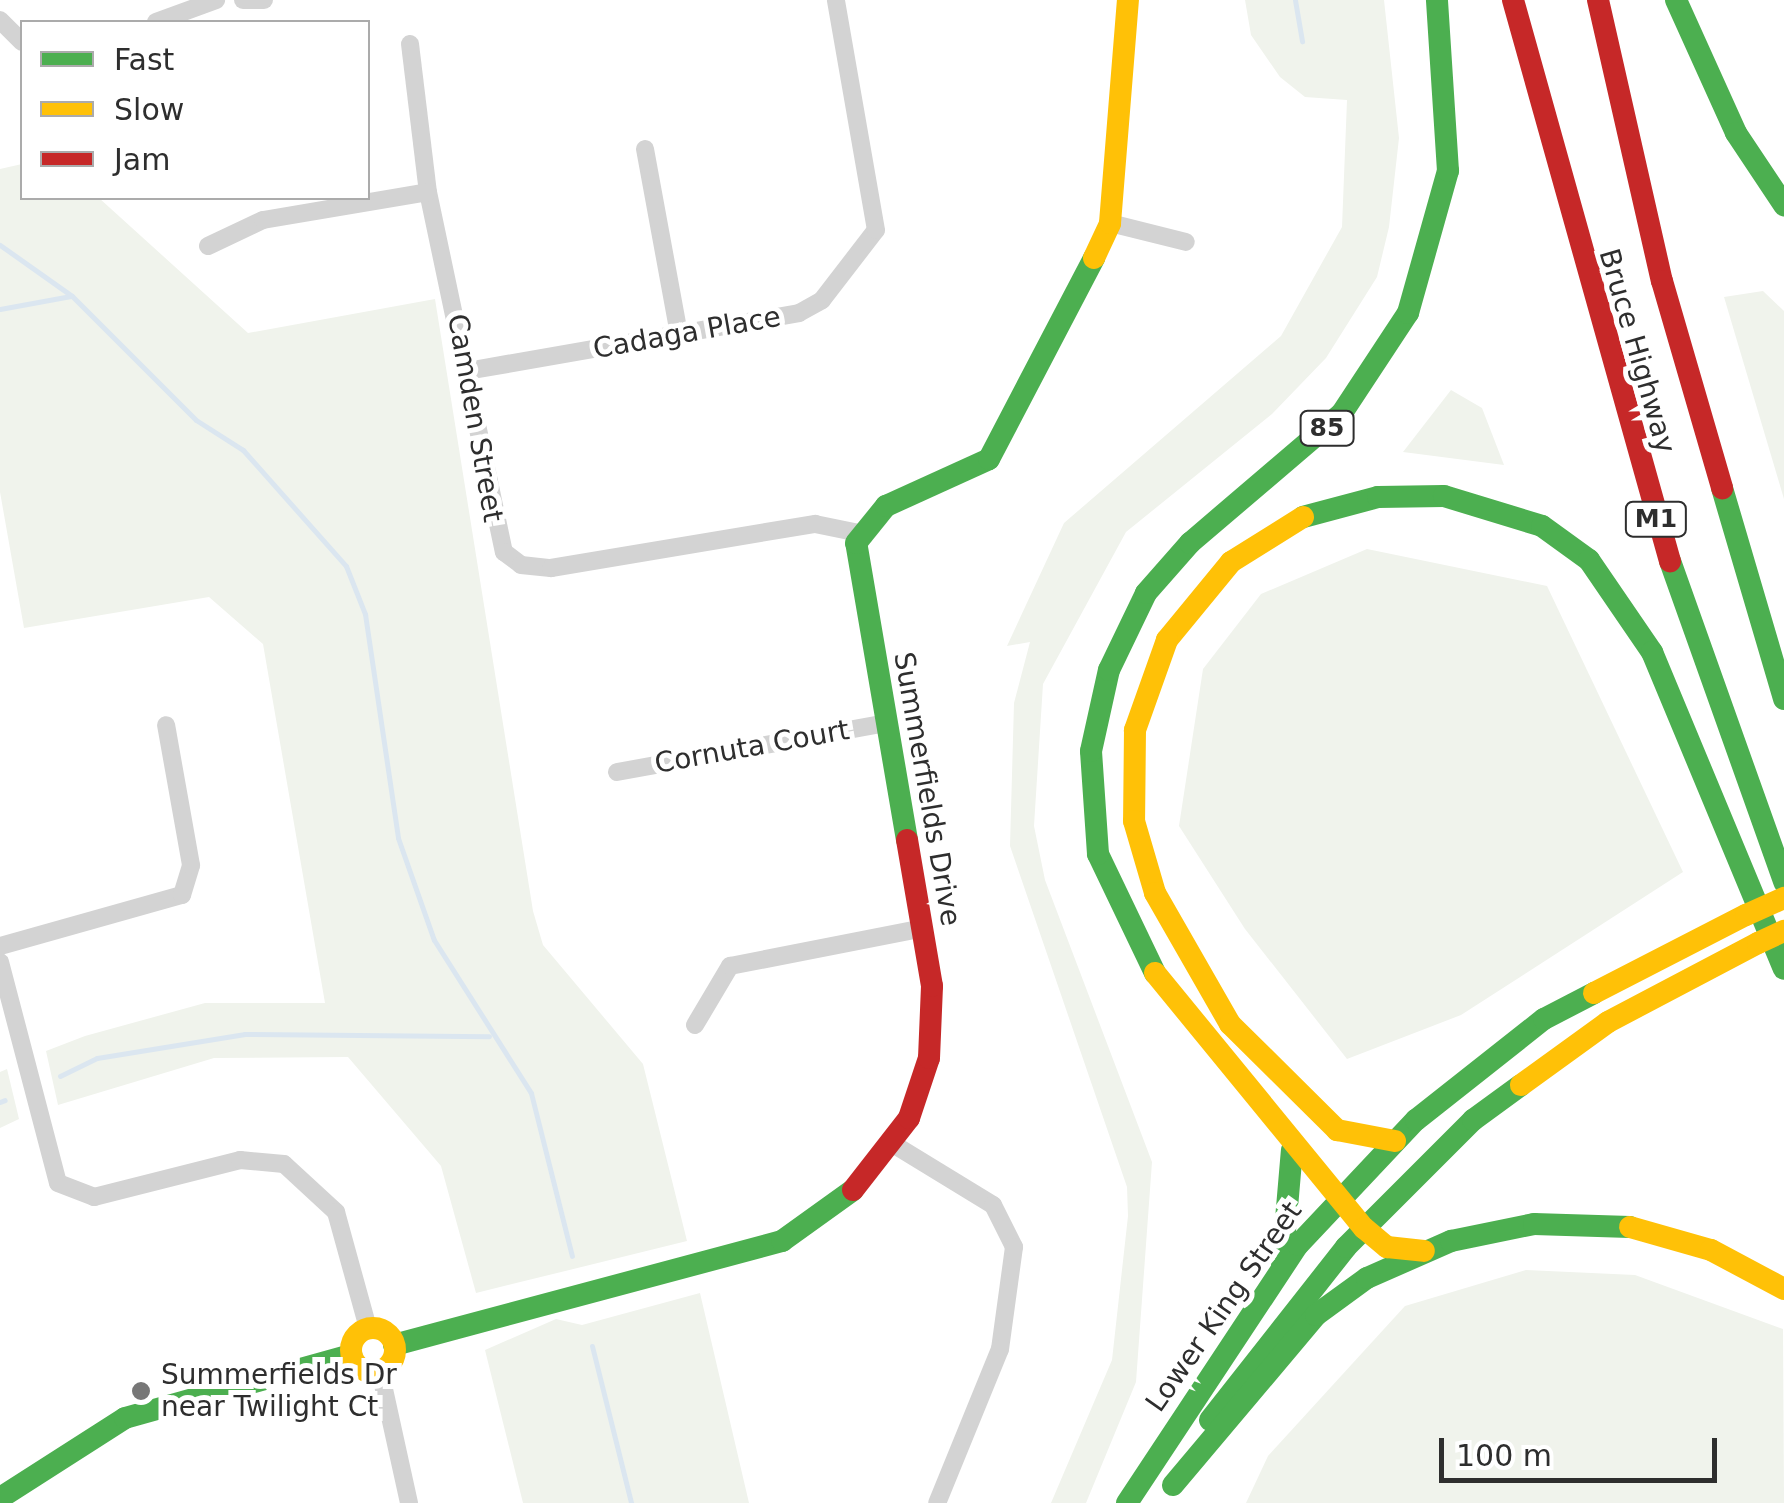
<!DOCTYPE html>
<html>
<head>
<meta charset="utf-8">
<style>
  body { margin:0 }
  #map { position:relative; width:1784px; height:1503px; overflow:hidden; background:#fff; font-family:"DejaVu Sans",sans-serif }
  div>[style] { position:absolute }
  .green>* { inset:0; background:#f0f3ec }
  .stream>* { height:5px; margin:-2.5px; padding:0 2.5px; transform-origin:2.5px; border-radius:2.5px; background:#dbe6f0 }
  .street>* { height:18px; margin:-9px; padding:0 9px; transform-origin:9px; border-radius:9px; background:#d3d3d3 }
  .fast>* { height:22px; margin:-11px; padding:0 11px; transform-origin:11px; border-radius:11px; background:#4caf50 }
  .slow>* { height:22px; margin:-11px; padding:0 11px; transform-origin:11px; border-radius:11px; background:#ffc107 }
  .slow>.ring { margin:-11px; padding:0; box-sizing:content-box; background:none; border:22px solid #ffc107; border-radius:50% }
  .jam>* { height:22px; margin:-11px; padding:0 11px; transform-origin:11px; border-radius:11px; background:#c62828 }
  .slow-bridge>* { height:22px; margin:-11px; padding:0 11px; transform-origin:11px; border-radius:11px; background:#ffc107 }
  .dots>* { width:28px; height:28px; translate:-50% -50%; box-sizing:border-box; border:5px solid #fff; border-radius:50% }
  span { translate:-50% -50%; white-space:nowrap; text-align:center; line-height:1.15; -webkit-text-stroke:10px #fff; paint-order:stroke }
  .shield-label span { padding:2px 8px; background:#fff; border:2px solid; border-radius:8px; -webkit-text-stroke-width:0 }
  .shield-label { font-size:25px; color:#2e2e2e; font-weight:700 }
  .street-label { font-size:28px; color:#2e2e2e }
  .poi-label { font-size:28px; color:#2e2e2e }
  .left { translate:0 -50%; text-align:left }
  .legend { position:absolute; left:20px; top:20px; width:350px; height:180px; box-sizing:border-box; background:#fff; border:2px solid #ababab; margin:0; padding:12px 18px; list-style:none; font-size:30px; color:#2e2e2e }
  .legend li { display:flex; align-items:center; gap:20px; height:50px }
  .legend b { width:50px; border:2px solid #ababab }
  .scale { position:absolute; left:1439px; top:1438px; width:278px; height:45px; box-sizing:border-box; border:5px solid #2e2e2e; border-top:0; padding-left:12px; font-size:30px; line-height:35px; white-space:nowrap; color:#2e2e2e; -webkit-text-stroke:8px #fff; paint-order:stroke }
</style>
</head>
<body>
<div id="map">
  <div class="green">
    <i style="clip-path:polygon(1245px 0,1384px 0,1399px 138px,1389px 227px,1377px 277px,1326px 358px,1272px 414px,1126px 532px,1043px 684px,1034px 826px,1045px 880px,1152px 1162px,1136px 1382px,1086px 1503px,1051px 1503px,1112px 1360px,1128px 1216px,1127px 1187px,1010px 846px,1014px 703px,1030px 642px,1007px 646px,1064px 523px,1281px 336px,1342px 227px,1347px 100px,1305px 97px,1280px 77px,1251px 35px)"></i>
    <i style="clip-path:polygon(22px 164px,22px 198px,99px 198px,248px 333px,435px 299px,533px 911px,543px 945px,643px 1064px,687px 1241px,476px 1293px,441px 1166px,348px 1057px,214px 1058px,58px 1105px,46px 1051px,85px 1036px,205px 1003px,325px 1003px,263px 644px,209px 597px,24px 628px,0 492px,0 169px)"></i>
    <i style="clip-path:polygon(1763px 291px,1784px 311px,1784px 499px,1724px 297px)"></i>
    <i style="clip-path:polygon(1451px 390px,1482px 408px,1504px 465px,1403px 452px)"></i>
    <i style="clip-path:polygon(1367px 549px,1547px 586px,1683px 872px,1461px 1015px,1347px 1059px,1245px 929px,1179px 826px,1203px 669px,1261px 594px)"></i>
    <i style="clip-path:polygon(7px 1069px,19px 1119px,0 1128px,0 1072px)"></i>
    <i style="clip-path:polygon(1526px 1270px,1635px 1275px,1783px 1329px,1784px 1503px,1246px 1503px,1268px 1456px,1405px 1306px)"></i>
    <i style="clip-path:polygon(700px 1293px,749px 1503px,523px 1503px,485px 1350px,556px 1319px,582px 1325px)"></i>
  </div>
  <div class="stream">
    <i style="left:1295px;top:0;width:42px;rotate:80.3deg"></i>
    <i style="left:0;top:245px;width:88px;rotate:35.3deg"></i>
    <i style="left:72px;top:296px;width:175px;rotate:45deg"></i>
    <i style="left:196px;top:420px;width:56px;rotate:32.6deg"></i>
    <i style="left:243px;top:450px;width:155px;rotate:48.4deg"></i>
    <i style="left:346px;top:566px;width:52px;rotate:68.4deg"></i>
    <i style="left:365px;top:614px;width:226px;rotate:81.6deg"></i>
    <i style="left:398px;top:838px;width:108px;rotate:70.6deg"></i>
    <i style="left:434px;top:940px;width:181px;rotate:57.6deg"></i>
    <i style="left:531px;top:1093px;width:168px;rotate:75.9deg"></i>
    <i style="left:0;top:309px;width:72px;rotate:-10.4deg"></i>
    <i style="left:60px;top:1076px;width:41px;rotate:-25.9deg"></i>
    <i style="left:97px;top:1058px;width:150px;rotate:-9.2deg"></i>
    <i style="left:245px;top:1034px;width:244px;rotate:0.5deg"></i>
    <i style="left:0;top:1102px;width:5px;rotate:-22deg"></i>
    <i style="left:592px;top:1346px;width:162px;rotate:76deg"></i>
  </div>
  <div class="street">
    <i style="left:243px;top:0;width:21px"></i>
    <i style="left:0;top:20px;width:31px;rotate:45deg"></i>
    <i style="left:156px;top:22px;width:64px;rotate:-20.1deg"></i>
    <i style="left:410px;top:44px;width:149px;rotate:83.1deg"></i>
    <i style="left:428px;top:192px;width:368px;rotate:78.1deg"></i>
    <i style="left:504px;top:552px;width:21px;rotate:37deg"></i>
    <i style="left:521px;top:565px;width:30px;rotate:6deg"></i>
    <i style="left:551px;top:568px;width:268px;rotate:-9.5deg"></i>
    <i style="left:815px;top:524px;width:45px;rotate:11.6deg"></i>
    <i style="left:645px;top:149px;width:188px;rotate:79.6deg"></i>
    <i style="left:1110px;top:223px;width:78px;rotate:14deg"></i>
    <i style="left:208px;top:246px;width:61px;rotate:-25.3deg"></i>
    <i style="left:263px;top:220px;width:167px;rotate:-9.6deg"></i>
    <i style="left:467px;top:371px;width:337px;rotate:-9.9deg"></i>
    <i style="left:799px;top:313px;width:26px;rotate:-29deg"></i>
    <i style="left:822px;top:300px;width:88px;rotate:-52.4deg"></i>
    <i style="left:876px;top:230px;width:233px;rotate:-99.9deg"></i>
    <i style="left:617px;top:772px;width:274px;rotate:-10.3deg"></i>
    <i style="left:0;top:946px;width:189px;rotate:-15.7deg"></i>
    <i style="left:182px;top:895px;width:31px;rotate:-73deg"></i>
    <i style="left:191px;top:865px;width:142px;rotate:-100.1deg"></i>
    <i style="left:0;top:962px;width:228px;rotate:75.3deg"></i>
    <i style="left:58px;top:1183px;width:39px;rotate:21deg"></i>
    <i style="left:94px;top:1197px;width:151px;rotate:-14.2deg"></i>
    <i style="left:240px;top:1160px;width:44px;rotate:5.2deg"></i>
    <i style="left:284px;top:1164px;width:71px;rotate:42.7deg"></i>
    <i style="left:336px;top:1212px;width:120px;rotate:74.6deg"></i>
    <i style="left:695px;top:1025px;width:69px;rotate:-59.3deg"></i>
    <i style="left:730px;top:966px;width:197px;rotate:-11.1deg"></i>
    <i style="left:893px;top:1144px;width:117px;rotate:31.4deg"></i>
    <i style="left:993px;top:1205px;width:47px;rotate:63.4deg"></i>
    <i style="left:1014px;top:1247px;width:103px;rotate:97.8deg"></i>
    <i style="left:1000px;top:1349px;width:166px;rotate:112.2deg"></i>
    <i style="left:380px;top:1371px;width:135px;rotate:77.6deg"></i>
  </div>
  <div class="fast">
    <i style="left:1676px;top:0;width:146px;rotate:65.7deg"></i>
    <i style="left:1736px;top:133px;width:87px;rotate:56.3deg"></i>
    <i style="left:1722px;top:488px;width:220px;rotate:73.6deg"></i>
    <i style="left:1303px;top:517px;width:78px;rotate:-14.9deg"></i>
    <i style="left:1378px;top:497px;width:66px;rotate:-0.9deg"></i>
    <i style="left:1444px;top:496px;width:102px;rotate:17deg"></i>
    <i style="left:1542px;top:526px;width:58px;rotate:35.9deg"></i>
    <i style="left:1589px;top:560px;width:112px;rotate:55.6deg"></i>
    <i style="left:1652px;top:652px;width:343px;rotate:67.4deg"></i>
    <i style="left:1670px;top:561px;width:341px;rotate:70.4deg"></i>
    <i style="left:907px;top:840px;width:301px;rotate:-99.7deg"></i>
    <i style="left:856px;top:543px;width:48px;rotate:-51deg"></i>
    <i style="left:886px;top:506px;width:113px;rotate:-24.5deg"></i>
    <i style="left:989px;top:459px;width:227px;rotate:-62.4deg"></i>
    <i style="left:1155px;top:973px;width:132px;rotate:-115.6deg"></i>
    <i style="left:1098px;top:854px;width:103px;rotate:-93.9deg"></i>
    <i style="left:1091px;top:751px;width:83px;rotate:-77.5deg"></i>
    <i style="left:1109px;top:670px;width:85px;rotate:-64.3deg"></i>
    <i style="left:1146px;top:593px;width:67px;rotate:-48.7deg"></i>
    <i style="left:1190px;top:543px;width:200px;rotate:-40.5deg"></i>
    <i style="left:1342px;top:413px;width:120px;rotate:-56.6deg"></i>
    <i style="left:1408px;top:313px;width:148px;rotate:-74.3deg"></i>
    <i style="left:1448px;top:171px;width:171px;rotate:-93.7deg"></i>
    <i style="left:1282px;top:1266px;width:116px;rotate:-85.1deg"></i>
    <i style="left:394px;top:1345px;width:402px;rotate:-15deg"></i>
    <i style="left:782px;top:1241px;width:87px;rotate:-35.7deg"></i>
    <i style="left:1210px;top:1420px;width:220px;rotate:-51.8deg"></i>
    <i style="left:1346px;top:1247px;width:180px;rotate:-45deg"></i>
    <i style="left:1473px;top:1120px;width:59px;rotate:-36.1deg"></i>
    <i style="left:1173px;top:1485px;width:222px;rotate:-49.9deg"></i>
    <i style="left:1316px;top:1315px;width:63px;rotate:-36deg"></i>
    <i style="left:1367px;top:1278px;width:92px;rotate:-23.8deg"></i>
    <i style="left:1451px;top:1241px;width:85px;rotate:-11.6deg"></i>
    <i style="left:1534px;top:1224px;width:96px;rotate:1.8deg"></i>
    <i style="left:0;top:1498px;width:148px;rotate:-32.6deg"></i>
    <i style="left:125px;top:1418px;width:235px;rotate:-15.6deg"></i>
    <i style="left:1127px;top:1503px;width:310px;rotate:-56.5deg"></i>
    <i style="left:1298px;top:1245px;width:172px;rotate:-46.7deg"></i>
    <i style="left:1416px;top:1120px;width:163px;rotate:-38.3deg"></i>
    <i style="left:1544px;top:1019px;width:56px;rotate:-27.5deg"></i>
  </div>
  <div class="slow">
    <i style="left:1094px;top:258px;width:38px;rotate:-65deg"></i>
    <i style="left:1110px;top:223px;width:224px;rotate:-85.4deg"></i>
    <i style="left:1303px;top:517px;width:85px;rotate:148deg"></i>
    <i style="left:1231px;top:562px;width:101px;rotate:129.4deg"></i>
    <i style="left:1167px;top:640px;width:96px;rotate:109.6deg"></i>
    <i style="left:1135px;top:730px;width:91px;rotate:90.6deg"></i>
    <i style="left:1134px;top:821px;width:75px;rotate:73.7deg"></i>
    <i style="left:1155px;top:893px;width:151px;rotate:60.2deg"></i>
    <i style="left:1230px;top:1024px;width:151px;rotate:44.7deg"></i>
    <i style="left:1337px;top:1130px;width:59px;rotate:10.7deg"></i>
    <i style="left:1155px;top:973px;width:330px;rotate:50.7deg"></i>
    <i style="left:1364px;top:1228px;width:30px;rotate:40deg"></i>
    <i style="left:1387px;top:1247px;width:37px;rotate:6deg"></i>
    <i style="left:1594px;top:993px;width:171px;rotate:-27.2deg"></i>
    <i style="left:1521px;top:1085px;width:107px;rotate:-35.9deg"></i>
    <i style="left:1608px;top:1022px;width:170px;rotate:-27.8deg"></i>
    <i style="left:1630px;top:1227px;width:84px;rotate:15.9deg"></i>
    <i style="left:1711px;top:1250px;width:83px;rotate:28.1deg"></i>
    <i class="ring" style="left:351px;top:1328px;width:22px;height:22px"></i>
  </div>
  <div class="jam">
    <i style="left:1513px;top:0;width:583px;rotate:74.37deg"></i>
    <i style="left:1598px;top:0;width:288px;rotate:77.2deg"></i>
    <i style="left:1662px;top:281px;width:216px;rotate:73.8deg"></i>
    <i style="left:853px;top:1190px;width:91px;rotate:-52.1deg"></i>
    <i style="left:909px;top:1118px;width:63px;rotate:-71.6deg"></i>
    <i style="left:929px;top:1058px;width:72px;rotate:-87.6deg"></i>
    <i style="left:932px;top:986px;width:148px;rotate:-99.7deg"></i>
  </div>
  <div class="slow-bridge">
    <i style="left:1746px;top:915px;width:42px;rotate:-24.1deg"></i>
    <i style="left:1758px;top:943px;width:29px;rotate:-25deg"></i>
  </div>
  <div class="dots">
    <i style="left:141px;top:1391px;background:#777"></i>
  </div>
  <div class="shield-label">
    <span style="left:1327px;top:428px">85</span>
    <span style="left:1656px;top:519px">M1</span>
  </div>
  <div class="street-label">
    <span style="left:687px;top:333px;rotate:-10deg">Cadaga Place</span>
    <span style="left:1637px;top:351px;rotate:74deg">Bruce Highway</span>
    <span style="left:475px;top:418px;rotate:80deg">Camden Street</span>
    <span style="left:752px;top:747px;rotate:-10deg">Cornuta Court</span>
    <span style="left:927px;top:789px;rotate:80deg">Summerfields Drive</span>
    <span style="left:1224px;top:1307px;rotate:-55deg">Lower King Street</span>
  </div>
  <div class="poi-label">
    <span class="left" style="left:161px;top:1391px">Summerfields Dr<br>near Twilight Ct</span>
  </div>
  <ul class="legend">
  <li><b style="height:12px;background:#4caf50"></b>Fast</li>
  <li><b style="height:12px;background:#ffc107"></b>Slow</li>
  <li><b style="height:12px;background:#c62828"></b>Jam</li>
  </ul>
  <div class="scale">100 m</div>
</div>
</body>
</html>
